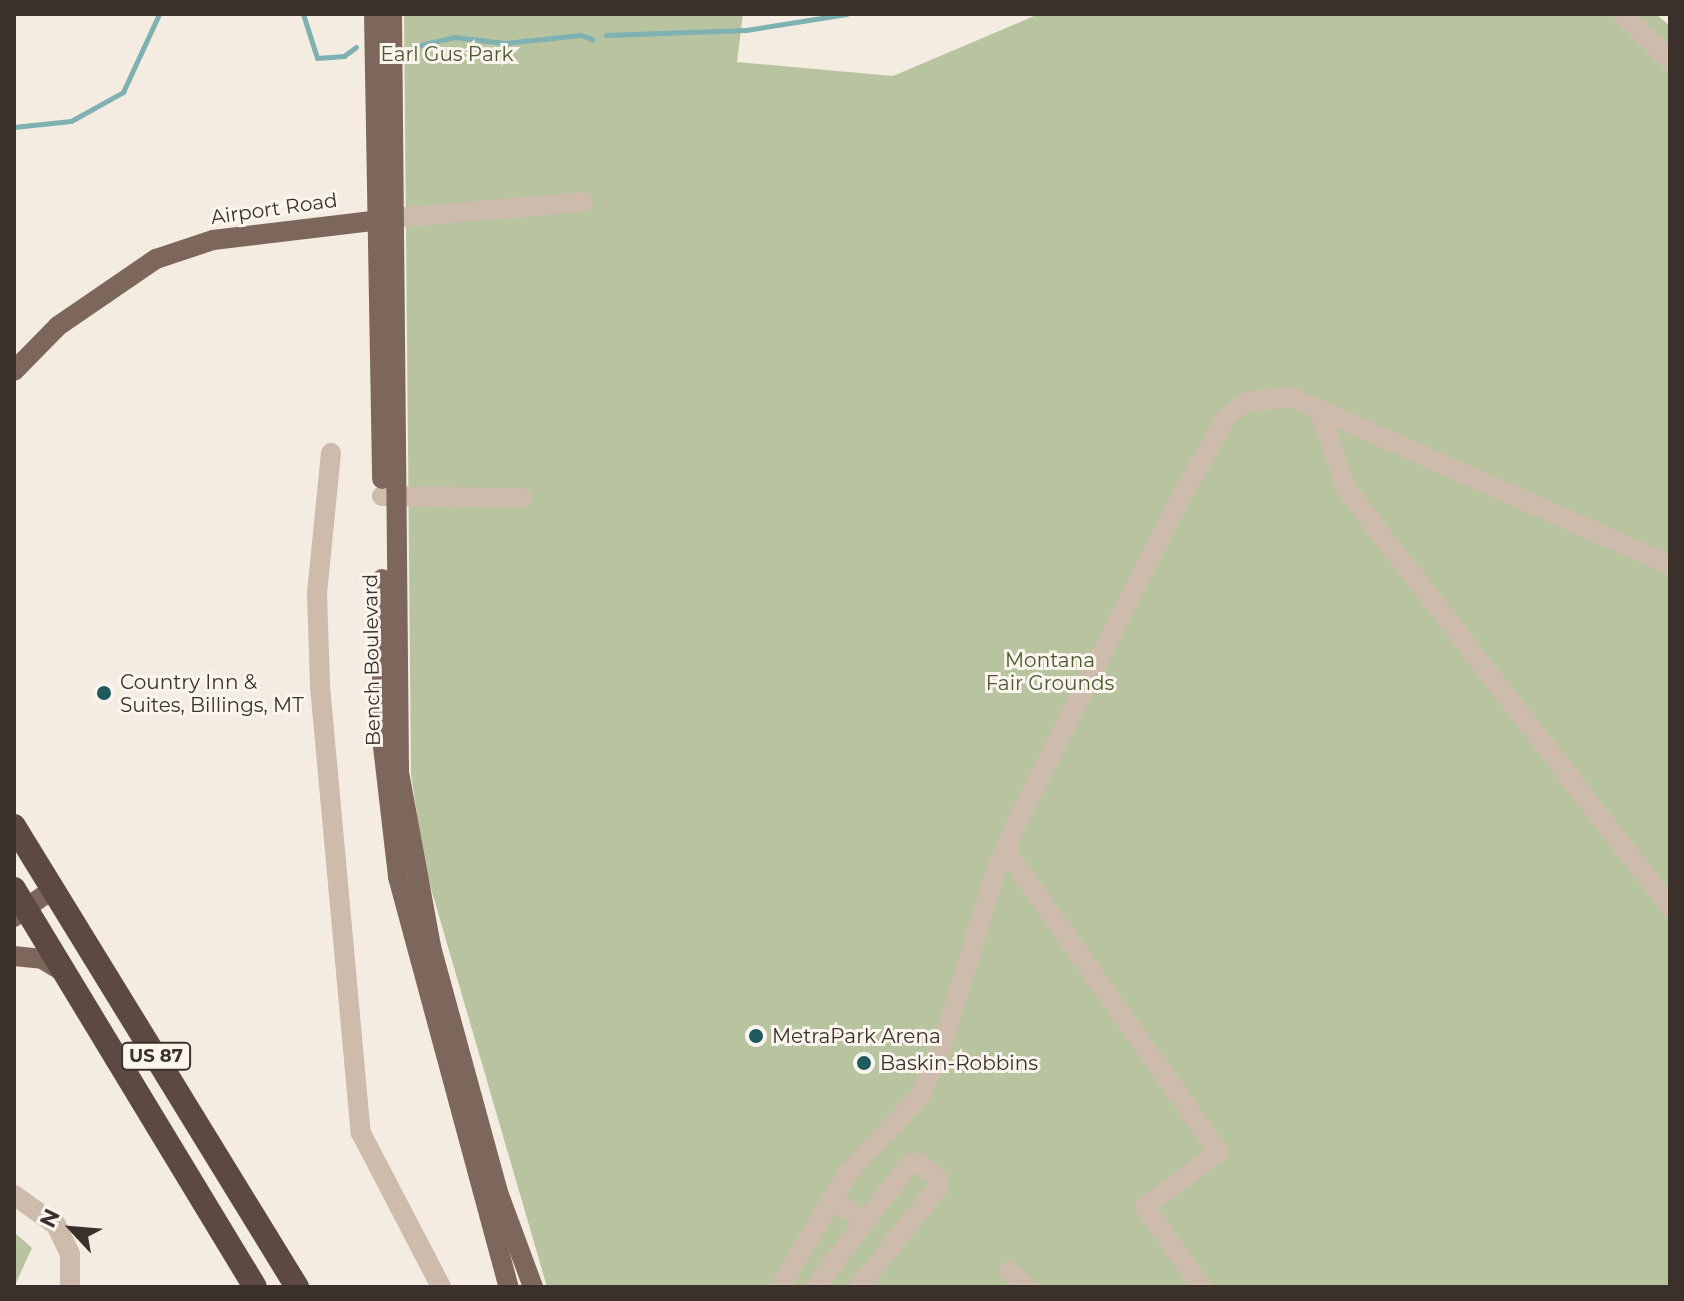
<!DOCTYPE html>
<html>
<head>
<meta charset="utf-8">
<style>
  body { margin:0 }
  #map { position:relative; width:1684px; height:1301px; overflow:hidden; background:#f4ebe1; font-family:Montserrat,sans-serif }
  div>[style] { position:absolute }
  .green>* { inset:0; background:#b8c4a0 }
  .stream>* { height:5px; margin:-2.5px; padding:0 2.5px; transform-origin:2.5px; border-radius:2.5px; background:#7fb0b2 }
  .minor>* { height:20px; margin:-10px; padding:0 10px; transform-origin:10px; border-radius:10px; background:#cdbbac }
  .major>* { height:20px; margin:-10px; padding:0 10px; transform-origin:10px; border-radius:10px; background:#7d675c }
  .highway>* { height:24px; margin:-12px; padding:0 12px; transform-origin:12px; border-radius:12px; background:#5c4a42 }
  .dots>* { width:22px; height:22px; translate:-50% -50%; box-sizing:border-box; border:4px solid #fbf5ee; border-radius:50% }
  span { translate:-50% -50%; white-space:nowrap; text-align:center; line-height:1.15; -webkit-text-stroke:6px #fbf5ee; paint-order:stroke }
  .shield-label span { padding:2px 6px; background:#fbf5ee; border:2px solid; border-radius:6px; -webkit-text-stroke-width:0 }
  .shield-label { font-size:18px; color:#3b302b; font-weight:700 }
  .park-label { font-size:20px; color:#4a5a2e }
  .street-label { font-size:20px; color:#3b302b }
  .poi-label { font-size:20px; color:#3b302b }
  .left { translate:0 -50%; text-align:left }
  .frame { position:absolute; inset:0; border:16px solid #3b302b; pointer-events:none }
  .north { position:absolute; left:32px; top:1189px; width:80px; height:80px; -webkit-text-stroke:6px #fbf5ee; paint-order:stroke; rotate:296deg; font-size:22px; font-weight:700; line-height:32px; text-align:center; color:#3b302b }
  .north::after { content:''; display:block; margin:auto; width:28px; height:36px; background:#3b302b; clip-path:polygon(50% 0,100% 100%,50% 72%,0 100%) }
</style>
</head>
<body>
<div id="map">
  <div class="green">
    <i style="clip-path:polygon(404px 14px,743px 14px,737px 62px,893px 76px,1039px 14px,1656px 14px,1670px 26px,1670px 1287px,547px 1287px,425px 868px,411px 774px)"></i>
    <i style="clip-path:polygon(14px 1232px,32px 1248px,14px 1287px)"></i>
  </div>
  <div class="stream">
    <i style="left:303px;top:14px;width:46px;rotate:72.3deg"></i>
    <i style="left:317px;top:58px;width:27px;rotate:-4deg"></i>
    <i style="left:344px;top:56px;width:15px;rotate:-37deg"></i>
    <i style="left:606px;top:35px;width:140px;rotate:-2deg"></i>
    <i style="left:746px;top:30px;width:102px;rotate:-9deg"></i>
    <i style="left:416px;top:46px;width:39px;rotate:-13deg"></i>
    <i style="left:454px;top:37px;width:51px;rotate:6.7deg"></i>
    <i style="left:505px;top:43px;width:76px;rotate:-6deg"></i>
    <i style="left:581px;top:35px;width:12px;rotate:20deg"></i>
    <i style="left:14px;top:127px;width:57px;rotate:-6deg"></i>
    <i style="left:71px;top:121px;width:60px;rotate:-29.1deg"></i>
    <i style="left:123px;top:92px;width:86px;rotate:-65.2deg"></i>
  </div>
  <div class="minor">
    <i style="left:1623px;top:14px;width:66px;rotate:45deg"></i>
    <i style="left:393px;top:218px;width:191px;rotate:-4.8deg"></i>
    <i style="left:1320px;top:413px;width:82px;rotate:70.7deg"></i>
    <i style="left:1347px;top:490px;width:527px;rotate:52.24deg"></i>
    <i style="left:331px;top:453px;width:142px;rotate:95.7deg"></i>
    <i style="left:317px;top:594px;width:92px;rotate:88.1deg"></i>
    <i style="left:320px;top:686px;width:449px;rotate:84.8deg"></i>
    <i style="left:361px;top:1133px;width:174px;rotate:62.5deg"></i>
    <i style="left:382px;top:496px;width:140px;rotate:0.8deg"></i>
    <i style="left:1005px;top:849px;width:371px;rotate:54.8deg"></i>
    <i style="left:1219px;top:1152px;width:92px;rotate:143.4deg"></i>
    <i style="left:1145px;top:1207px;width:98px;rotate:54.5deg"></i>
    <i style="left:14px;top:1195px;width:52px;rotate:35.5deg"></i>
    <i style="left:56px;top:1225px;width:32px;rotate:64deg"></i>
    <i style="left:70px;top:1254px;width:33px;rotate:90deg"></i>
    <i style="left:833px;top:1200px;width:38px;rotate:33deg"></i>
    <i style="left:1009px;top:1271px;width:24px;rotate:42deg"></i>
    <i style="left:780px;top:1287px;width:131px;rotate:-59.3deg"></i>
    <i style="left:847px;top:1174px;width:107px;rotate:-46.9deg"></i>
    <i style="left:920px;top:1096px;width:44px;rotate:-64.6deg"></i>
    <i style="left:939px;top:1056px;width:197px;rotate:-72.9deg"></i>
    <i style="left:997px;top:868px;width:48px;rotate:-66.6deg"></i>
    <i style="left:1016px;top:824px;width:349px;rotate:-63.3deg"></i>
    <i style="left:1173px;top:512px;width:110px;rotate:-60.6deg"></i>
    <i style="left:1227px;top:416px;width:24px;rotate:-36deg"></i>
    <i style="left:1246px;top:402px;width:45px;rotate:-6.3deg"></i>
    <i style="left:1291px;top:397px;width:415px;rotate:23.9deg"></i>
    <i style="left:823px;top:1287px;width:6px;rotate:-141deg"></i>
    <i style="left:818px;top:1283px;width:151px;rotate:-52.5deg"></i>
    <i style="left:910px;top:1163px;width:10px"></i>
    <i style="left:920px;top:1163px;width:24px;rotate:42deg"></i>
    <i style="left:938px;top:1179px;width:9px;rotate:90deg"></i>
    <i style="left:938px;top:1188px;width:127px;rotate:128.6deg"></i>
  </div>
  <div class="major">
    <i style="left:374px;top:14px;width:465px;rotate:89deg"></i>
    <i style="left:392px;top:14px;width:758px;rotate:89.47deg"></i>
    <i style="left:399px;top:772px;width:178px;rotate:79.6deg"></i>
    <i style="left:431px;top:947px;width:257px;rotate:74.7deg"></i>
    <i style="left:499px;top:1195px;width:98px;rotate:69.7deg"></i>
    <i style="left:14px;top:371px;width:63px;rotate:-45.6deg"></i>
    <i style="left:58px;top:326px;width:119px;rotate:-34.4deg"></i>
    <i style="left:156px;top:259px;width:60px;rotate:-18.4deg"></i>
    <i style="left:213px;top:240px;width:177px;rotate:-6.8deg"></i>
    <i style="left:382px;top:579px;width:159px;rotate:90deg"></i>
    <i style="left:382px;top:738px;width:140px;rotate:83.4deg"></i>
    <i style="left:398px;top:877px;width:425px;rotate:74.9deg"></i>
    <i style="left:14px;top:917px;width:49px;rotate:-35.9deg"></i>
    <i style="left:14px;top:956px;width:28px;rotate:6deg"></i>
    <i style="left:42px;top:959px;width:26px;rotate:31deg"></i>
  </div>
  <div class="highway">
    <i style="left:14px;top:826px;width:541px;rotate:58.45deg"></i>
    <i style="left:14px;top:889px;width:465px;rotate:58.8deg"></i>
  </div>
  <div class="dots">
    <i style="left:104px;top:693px;background:#1f5a5e"></i>
    <i style="left:756px;top:1036px;background:#1f5a5e"></i>
    <i style="left:864px;top:1063px;background:#1f5a5e"></i>
  </div>
  <div class="shield-label">
    <span style="left:156px;top:1056px">US 87</span>
  </div>
  <div class="park-label">
    <span style="left:447px;top:54px">Earl Gus Park</span>
    <span style="left:1050px;top:672px">Montana<br>Fair Grounds</span>
  </div>
  <div class="street-label">
    <span style="left:274px;top:209px;rotate:-8deg">Airport Road</span>
    <span style="left:372px;top:660px;rotate:-91deg">Bench Boulevard</span>
  </div>
  <div class="poi-label">
    <span class="left" style="left:120px;top:694px">Country Inn &amp;<br>Suites, Billings, MT</span>
    <span class="left" style="left:772px;top:1036px">MetraPark Arena</span>
    <span class="left" style="left:880px;top:1063px">Baskin-Robbins</span>
  </div>
  <div class="frame"></div>
  <div class="north">N</div>
</div>
</body>
</html>
